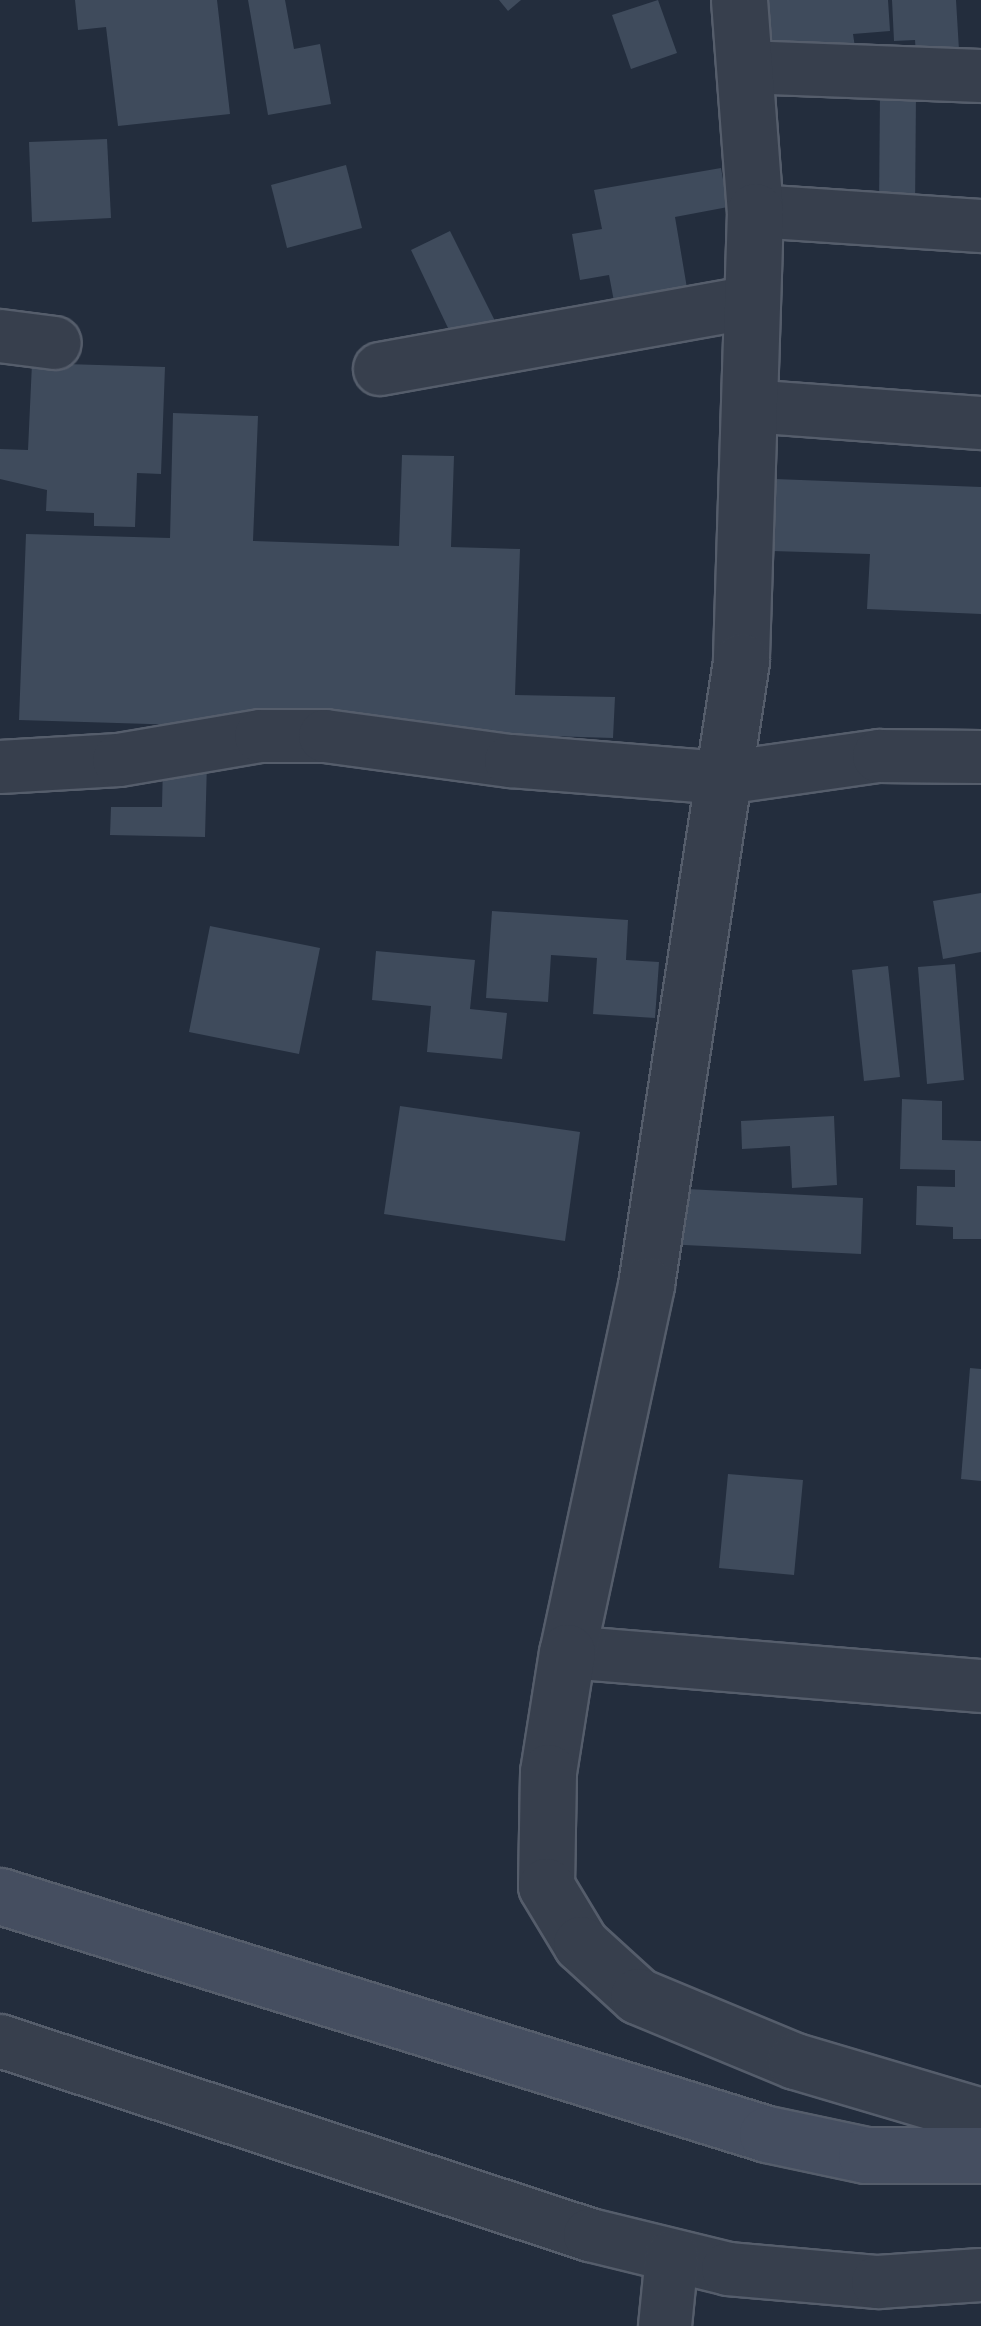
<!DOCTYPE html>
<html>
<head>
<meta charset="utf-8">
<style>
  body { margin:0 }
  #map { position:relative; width:981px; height:2326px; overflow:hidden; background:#232d3d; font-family:Ubuntu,sans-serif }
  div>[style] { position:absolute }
  .building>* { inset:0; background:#3f4b5c }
  .roads { filter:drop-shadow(2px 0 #555d6b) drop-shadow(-2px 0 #555d6b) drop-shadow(0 2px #555d6b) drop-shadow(0 -2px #555d6b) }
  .minor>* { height:52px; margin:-26px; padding:0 26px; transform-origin:26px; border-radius:26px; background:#373f4d }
  .tertiary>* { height:55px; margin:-27.5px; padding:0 27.5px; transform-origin:27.5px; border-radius:27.5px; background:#373f4d }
  .secondary>* { height:55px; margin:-27.5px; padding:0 27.5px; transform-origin:27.5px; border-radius:27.5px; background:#454e60 }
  span { translate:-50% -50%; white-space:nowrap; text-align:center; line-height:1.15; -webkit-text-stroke:8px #1c2432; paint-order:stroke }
</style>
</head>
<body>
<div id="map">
  <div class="building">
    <i style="clip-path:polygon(75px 0,217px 0,230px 114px,118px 126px,106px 27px,78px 30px)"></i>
    <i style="clip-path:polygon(248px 0,285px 0,294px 49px,320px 44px,331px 104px,268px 115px)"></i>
    <i style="clip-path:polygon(499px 0,521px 0,508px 11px)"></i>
    <i style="clip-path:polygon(658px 0,677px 53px,631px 69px,612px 15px)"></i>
    <i style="clip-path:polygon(764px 0,888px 0,890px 31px,853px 34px,856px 54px,769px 60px)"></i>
    <i style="clip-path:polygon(892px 0,956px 0,960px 67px,917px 70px,915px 40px,894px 41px)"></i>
    <i style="clip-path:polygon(880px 93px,916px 93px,915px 210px,879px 210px)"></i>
    <i style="clip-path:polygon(107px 139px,111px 218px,32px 222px,29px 142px)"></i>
    <i style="clip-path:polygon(346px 165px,362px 228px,287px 248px,271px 185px)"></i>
    <i style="clip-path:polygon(721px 168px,728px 207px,675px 217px,689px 300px,616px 312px,609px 275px,580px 280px,572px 234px,602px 229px,594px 190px)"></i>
    <i style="clip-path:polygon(450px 231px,498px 327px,457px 347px,411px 250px)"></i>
    <i style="clip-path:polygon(32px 363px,165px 367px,161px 474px,137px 473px,135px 527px,94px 526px,94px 513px,46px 511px,47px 490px,0 479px,0 449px,28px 450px)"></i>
    <i style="clip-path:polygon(173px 413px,258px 416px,253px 541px,399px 546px,402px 455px,454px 456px,451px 547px,520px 549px,515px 695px,615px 697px,613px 738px,19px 720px,26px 534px,170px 538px)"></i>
    <i style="clip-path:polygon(775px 479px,981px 487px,981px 614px,867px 609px,870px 554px,772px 551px)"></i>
    <i style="clip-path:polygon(163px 762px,207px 762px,205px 837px,110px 835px,111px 807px,162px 807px)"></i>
    <i style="clip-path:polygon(981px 893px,981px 952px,943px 959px,933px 901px)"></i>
    <i style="clip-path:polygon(492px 911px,628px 920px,626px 960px,659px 962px,655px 1018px,593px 1014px,597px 958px,551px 955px,548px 1002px,486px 998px)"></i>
    <i style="clip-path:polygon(210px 926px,320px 948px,299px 1054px,189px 1032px)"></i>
    <i style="clip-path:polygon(376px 951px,475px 960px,470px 1009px,507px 1013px,502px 1059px,427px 1052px,431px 1006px,372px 1000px)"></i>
    <i style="clip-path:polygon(955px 964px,964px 1080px,927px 1084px,918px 967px)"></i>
    <i style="clip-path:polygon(888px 966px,900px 1077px,864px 1081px,852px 970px)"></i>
    <i style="clip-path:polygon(902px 1099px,942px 1101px,942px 1140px,981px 1141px,981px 1239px,953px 1239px,953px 1227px,916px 1225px,917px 1186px,955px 1187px,955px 1170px,900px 1169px)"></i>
    <i style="clip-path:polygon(400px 1106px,580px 1132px,565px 1241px,384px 1214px)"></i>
    <i style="clip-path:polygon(834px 1116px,837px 1185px,792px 1188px,790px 1146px,742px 1149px,741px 1121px)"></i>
    <i style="clip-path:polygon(668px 1188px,863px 1198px,861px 1254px,665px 1244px)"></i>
    <i style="clip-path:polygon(970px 1368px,981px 1369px,981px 1481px,961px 1479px)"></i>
    <i style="clip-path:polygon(728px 1474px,803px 1480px,794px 1575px,719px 1568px)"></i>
  </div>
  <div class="roads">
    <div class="minor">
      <i style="left:744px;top:67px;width:237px;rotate:2.2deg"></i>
      <i style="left:755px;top:211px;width:226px;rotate:3.8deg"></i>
      <i style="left:0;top:336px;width:55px;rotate:7.3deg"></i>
      <i style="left:380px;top:369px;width:378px;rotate:-10.2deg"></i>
      <i style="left:749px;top:406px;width:233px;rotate:4.2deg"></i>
      <i style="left:0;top:767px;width:119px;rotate:-3.4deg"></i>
      <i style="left:119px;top:760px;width:144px;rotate:-9.6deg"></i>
      <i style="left:261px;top:736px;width:64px"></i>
      <i style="left:325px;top:736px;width:188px;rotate:7.7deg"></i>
      <i style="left:511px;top:761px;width:214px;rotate:4.6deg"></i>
      <i style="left:724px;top:778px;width:157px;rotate:-8.1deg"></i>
      <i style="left:879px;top:756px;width:102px;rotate:0.6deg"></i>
      <i style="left:567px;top:1652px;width:415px;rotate:4.7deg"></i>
      <i style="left:0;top:2041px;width:621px;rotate:18.2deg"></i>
      <i style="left:590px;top:2235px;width:142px;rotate:13.8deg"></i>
      <i style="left:728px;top:2269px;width:151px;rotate:5deg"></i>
      <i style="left:878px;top:2282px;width:103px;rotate:-3.9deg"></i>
      <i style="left:665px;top:2326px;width:70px;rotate:-84.3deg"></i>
    </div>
    <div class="tertiary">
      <i style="left:739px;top:0;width:212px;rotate:85.7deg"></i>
      <i style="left:755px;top:211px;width:450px;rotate:91.8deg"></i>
      <i style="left:741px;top:661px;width:631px;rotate:98.66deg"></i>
      <i style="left:646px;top:1285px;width:375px;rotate:102.1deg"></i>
      <i style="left:567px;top:1652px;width:121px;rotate:99deg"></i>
      <i style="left:548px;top:1772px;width:114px;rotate:91deg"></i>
      <i style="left:546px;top:1886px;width:68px;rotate:58.9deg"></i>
      <i style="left:581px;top:1944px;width:77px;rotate:42.4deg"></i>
      <i style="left:638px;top:1996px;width:170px;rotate:22.5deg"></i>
      <i style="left:795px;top:2061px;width:194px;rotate:16.5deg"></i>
    </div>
    <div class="secondary">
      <i style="left:0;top:1896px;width:803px;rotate:17.24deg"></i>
      <i style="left:767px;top:2134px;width:101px;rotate:12deg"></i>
      <i style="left:866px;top:2155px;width:115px"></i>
    </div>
  </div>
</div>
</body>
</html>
